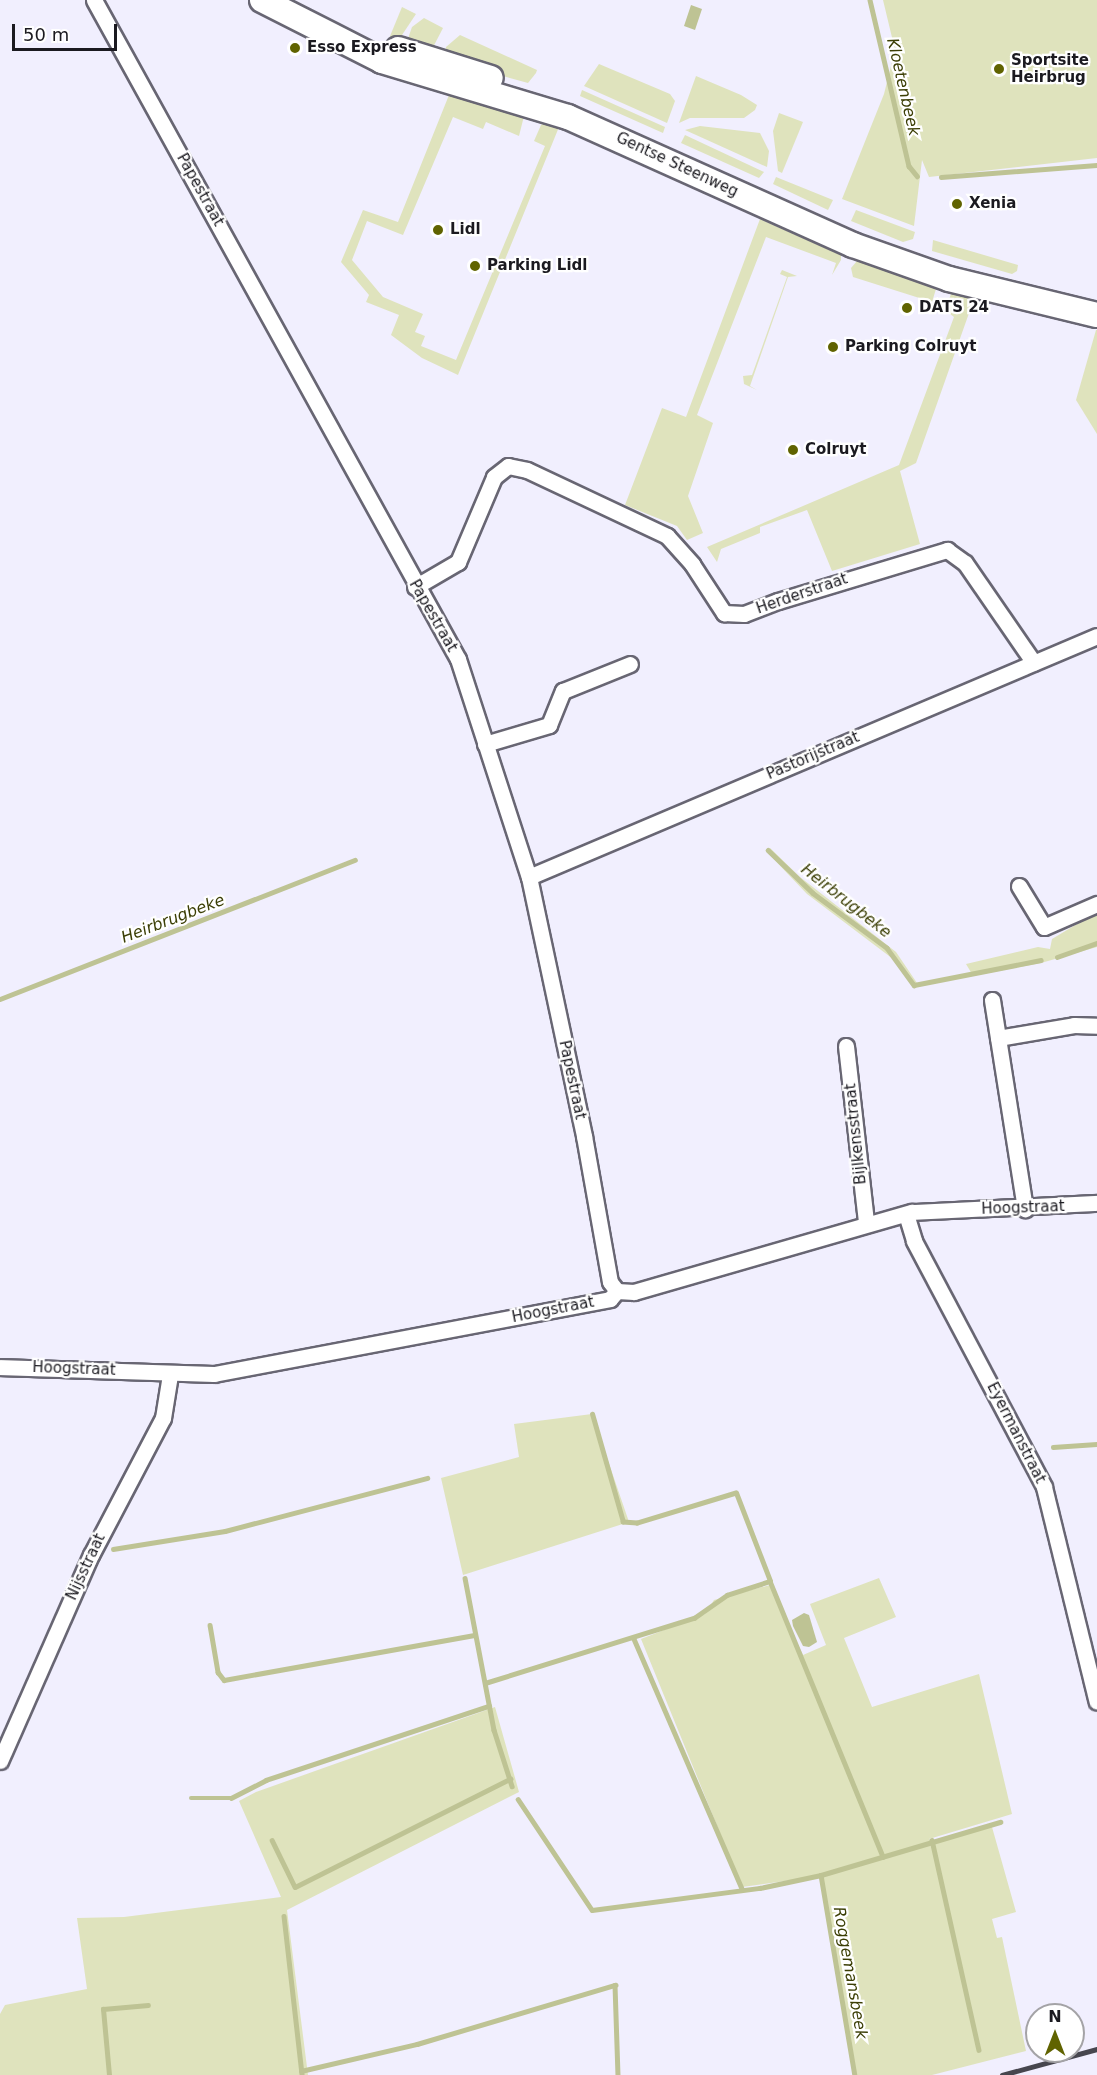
<!DOCTYPE html>
<html>
<head>
<meta charset="utf-8">
<style>
  body { margin:0 }
  #map { position:relative; width:1097px; height:2075px; overflow:hidden; background:#f1effe; font-family:"DejaVu Sans",sans-serif }
  div>[style] { position:absolute }
  .green>* { inset:0; background:#dfe3bd }
  .water>* { inset:0; background:#bec394 }
  .stream>* { height:4.5px; margin:-2.25px; padding:0 2.25px; transform-origin:2.25px; border-radius:2.25px; background:#bec394 }
  .roads { filter:drop-shadow(2px 0 #686673) drop-shadow(-2px 0 #686673) drop-shadow(0 2px #686673) drop-shadow(0 -2px #686673) }
  .street>* { height:15px; margin:-7.5px; padding:0 7.5px; transform-origin:7.5px; border-radius:7.5px; background:#fff }
  .primary>* { height:24px; margin:-12px; padding:0 12px; transform-origin:12px; border-radius:12px; background:#fff }
  .rail>* { height:4.5px; margin:-2.25px; padding:0 2.25px; transform-origin:2.25px; border-radius:2.25px; background:#47464e }
  .dots>* { width:16px; height:16px; translate:-50% -50%; box-sizing:border-box; border:3px solid #fff; border-radius:50% }
  span { translate:-50% -50%; white-space:nowrap; text-align:center; line-height:1.15; -webkit-text-stroke:4.5px #fff; paint-order:stroke }
  .poi-label { font-size:15px; color:#1b1a20; font-weight:700 }
  .left { translate:0 -50%; text-align:left }
  .street-label { font-size:15px; color:#1b1a20 }
  .water-label { font-size:16px; color:#3b3e05; font-style:italic }
  .north { position:absolute; left:1025px; top:2003px; width:60px; height:60px; box-sizing:border-box; background:#fff; border:2px solid #a4a3a6; border-radius:50%; rotate:0deg; font-size:16px; font-weight:700; line-height:24px; text-align:center; color:#1b1a20 }
  .north::after { content:''; display:block; margin:auto; width:21px; height:27px; background:#606300; clip-path:polygon(50% 0,100% 100%,50% 72%,0 100%) }
  .scale { position:absolute; left:12px; top:24px; width:105px; height:27px; box-sizing:border-box; border:3px solid #1b1a20; border-top:0; padding-left:8px; font-size:18px; line-height:21px; white-space:nowrap; color:#1b1a20; -webkit-text-stroke:4px #fff; paint-order:stroke }
</style>
</head>
<body>
<div id="map">
  <div class="green">
    <i style="clip-path:polygon(883px 0,1097px 0,1097px 158px,929px 177px,922px 160px,914px 226px,842px 199px,884px 94px,895px 50px)"></i>
    <i style="clip-path:polygon(402px 7px,416px 14px,396px 44px,388px 41px)"></i>
    <i style="clip-path:polygon(424px 18px,443px 28px,429px 55px,405px 47px,412px 27px)"></i>
    <i style="clip-path:polygon(460px 35px,537px 70px,536px 73px,528px 83px,445px 60px,446px 47px)"></i>
    <i style="clip-path:polygon(599px 64px,670px 94px,675px 101px,667px 123px,584px 86px)"></i>
    <i style="clip-path:polygon(696px 76px,741px 95px,757px 105px,755px 110px,744px 118px,690px 118px,679px 123px)"></i>
    <i style="clip-path:polygon(582px 90px,665px 127px,663px 133px,580px 96px)"></i>
    <i style="clip-path:polygon(449px 95px,524px 116px,519px 136px,486px 122px,483px 129px,453px 117px,403px 235px,367px 221px,352px 260px,383px 297px,423px 314px,415px 332px,425px 336px,421px 346px,456px 360px,545px 146px,534px 141px,541px 125px,546px 122px,559px 127px,458px 375px,422px 358px,391px 335px,399px 315px,366px 302px,369px 295px,341px 262px,363px 210px,398px 222px)"></i>
    <i style="clip-path:polygon(779px 113px,803px 122px,782px 173px,778px 171px,773px 131px)"></i>
    <i style="clip-path:polygon(700px 126px,760px 133px,769px 151px,767px 167px,685px 130px)"></i>
    <i style="clip-path:polygon(685px 135px,764px 172px,759px 178px,681px 143px)"></i>
    <i style="clip-path:polygon(776px 177px,833px 200px,828px 210px,773px 184px)"></i>
    <i style="clip-path:polygon(856px 210px,915px 232px,913px 239px,903px 242px,851px 221px)"></i>
    <i style="clip-path:polygon(760px 219px,841px 255px,841px 260px,832px 275px,836px 263px,766px 237px,697px 415px,713px 423px,688px 496px,703px 533px,687px 540px,677px 526px,625px 505px,662px 408px,686px 417px)"></i>
    <i style="clip-path:polygon(933px 240px,1018px 265px,1017px 271px,1012px 274px,932px 251px)"></i>
    <i style="clip-path:polygon(857px 261px,936px 289px,932px 302px,853px 277px,851px 268px)"></i>
    <i style="clip-path:polygon(782px 270px,797px 276px,788px 277px,750px 386px,757px 390px,744px 384px,743px 376px,752px 375px,787px 277px,780px 274px)"></i>
    <i style="clip-path:polygon(951px 294px,974px 299px,916px 463px,900px 471px,920px 544px,832px 571px,807px 510px,760px 527px,760px 533px,721px 549px,717px 562px,707px 547px,899px 465px,954px 317px,945px 310px)"></i>
    <i style="clip-path:polygon(1096px 330px,1097px 330px,1097px 434px,1076px 400px)"></i>
    <i style="clip-path:polygon(770px 848px,800px 877px,896px 952px,917px 983px,972px 974px,966px 964px,1038px 947px,1050px 949px,1052px 939px,1097px 912px,1097px 947px,1041px 963px,914px 987px,897px 962px,807px 894px,766px 851px)"></i>
    <i style="clip-path:polygon(592px 1414px,629px 1522px,463px 1575px,441px 1478px,519px 1457px,514px 1424px)"></i>
    <i style="clip-path:polygon(879px 1578px,896px 1617px,844px 1638px,872px 1707px,979px 1674px,1012px 1814px,929px 1839px,934px 1843px,992px 1827px,1016px 1912px,992px 1919px,997px 1938px,1002px 1937px,1026px 2051px,932px 2075px,853px 2075px,820px 1876px,742px 1887px,641px 1639px,705px 1614px,714px 1600px,770px 1585px,803px 1655px,826px 1645px,810px 1604px)"></i>
    <i style="clip-path:polygon(495px 1707px,519px 1792px,287px 1910px,308px 2075px,0 2075px,0 2014px,5px 2005px,87px 1989px,77px 1918px,124px 1917px,281px 1897px,239px 1801px,256px 1792px)"></i>
  </div>
  <div class="water">
    <i style="clip-path:polygon(691px 5px,702px 9px,695px 30px,684px 26px)"></i>
    <i style="clip-path:polygon(804px 1613px,809px 1615px,817px 1642px,809px 1647px,803px 1646px,793px 1626px,792px 1620px)"></i>
  </div>
  <div class="stream">
    <i style="left:870px;top:0;width:171px;rotate:76.8deg"></i>
    <i style="left:909px;top:166px;width:13px;rotate:51deg"></i>
    <i style="left:941px;top:177px;width:156px;rotate:-4.4deg"></i>
    <i style="left:768px;top:850px;width:62px;rotate:43.7deg"></i>
    <i style="left:813px;top:893px;width:92px;rotate:36.6deg"></i>
    <i style="left:887px;top:948px;width:46px;rotate:53.9deg"></i>
    <i style="left:914px;top:985px;width:129px;rotate:-11.1deg"></i>
    <i style="left:1057px;top:957px;width:42px;rotate:-19.3deg"></i>
    <i style="left:0;top:999px;width:381px;rotate:-21.4deg"></i>
    <i style="left:1053px;top:1447px;width:44px;rotate:-3.9deg"></i>
    <i style="left:113px;top:1549px;width:113px;rotate:-9.1deg"></i>
    <i style="left:225px;top:1531px;width:209px;rotate:-14.7deg"></i>
    <i style="left:465px;top:1578px;width:155px;rotate:79.2deg"></i>
    <i style="left:494px;top:1730px;width:59px;rotate:72.2deg"></i>
    <i style="left:770px;top:1581px;width:298px;rotate:67.7deg"></i>
    <i style="left:210px;top:1625px;width:48px;rotate:80.3deg"></i>
    <i style="left:218px;top:1672px;width:10px;rotate:53deg"></i>
    <i style="left:224px;top:1680px;width:254px;rotate:-10.2deg"></i>
    <i style="left:634px;top:1639px;width:271px;rotate:66.6deg"></i>
    <i style="left:485px;top:1683px;width:219px;rotate:-17.3deg"></i>
    <i style="left:694px;top:1618px;width:40px;rotate:-34.9deg"></i>
    <i style="left:727px;top:1595px;width:45px;rotate:-18deg"></i>
    <i style="left:770px;top:1581px;width:94px;rotate:-111.1deg"></i>
    <i style="left:736px;top:1493px;width:103px;rotate:163.1deg"></i>
    <i style="left:637px;top:1523px;width:14px;rotate:-176deg"></i>
    <i style="left:623px;top:1522px;width:112px;rotate:-106deg"></i>
    <i style="left:191px;top:1798px;width:40px"></i>
    <i style="left:231px;top:1798px;width:39px;rotate:-27deg"></i>
    <i style="left:266px;top:1780px;width:235px;rotate:-18.4deg"></i>
    <i style="left:518px;top:1799px;width:133px;rotate:56.3deg"></i>
    <i style="left:592px;top:1910px;width:169px;rotate:-7.5deg"></i>
    <i style="left:760px;top:1888px;width:62px;rotate:-12deg"></i>
    <i style="left:821px;top:1875px;width:187px;rotate:-16.5deg"></i>
    <i style="left:272px;top:1840px;width:52px;rotate:63.9deg"></i>
    <i style="left:295px;top:1887px;width:241px;rotate:-26.7deg"></i>
    <i style="left:932px;top:1840px;width:215px;rotate:77.4deg"></i>
    <i style="left:821px;top:1875px;width:203px;rotate:80.4deg"></i>
    <i style="left:284px;top:1916px;width:160px;rotate:83.5deg"></i>
    <i style="left:301px;top:2071px;width:119px;rotate:-13.1deg"></i>
    <i style="left:417px;top:2044px;width:207px;rotate:-16.6deg"></i>
    <i style="left:615px;top:1985px;width:90px;rotate:88.1deg"></i>
    <i style="left:109px;top:2075px;width:66px;rotate:-95.2deg"></i>
    <i style="left:103px;top:2009px;width:45px;rotate:-5.1deg"></i>
  </div>
  <div class="roads">
    <div class="street">
      <i style="left:94px;top:0;width:753px;rotate:61.09deg"></i>
      <i style="left:458px;top:659px;width:229px;rotate:72deg"></i>
      <i style="left:529px;top:877px;width:265px;rotate:78deg"></i>
      <i style="left:584px;top:1136px;width:148px;rotate:79.9deg"></i>
      <i style="left:610px;top:1282px;width:11px;rotate:52deg"></i>
      <i style="left:415px;top:587px;width:50px;rotate:-30.2deg"></i>
      <i style="left:458px;top:562px;width:92px;rotate:-67deg"></i>
      <i style="left:494px;top:477px;width:18px;rotate:-38deg"></i>
      <i style="left:508px;top:466px;width:19px;rotate:12deg"></i>
      <i style="left:527px;top:470px;width:155px;rotate:25.2deg"></i>
      <i style="left:667px;top:536px;width:38px;rotate:48deg"></i>
      <i style="left:692px;top:564px;width:59px;rotate:56.9deg"></i>
      <i style="left:724px;top:613px;width:20px;rotate:3deg"></i>
      <i style="left:744px;top:614px;width:36px;rotate:-21deg"></i>
      <i style="left:778px;top:601px;width:177px;rotate:-16.8deg"></i>
      <i style="left:947px;top:550px;width:22px;rotate:36deg"></i>
      <i style="left:965px;top:563px;width:121px;rotate:55.4deg"></i>
      <i style="left:485px;top:744px;width:67px;rotate:-16.5deg"></i>
      <i style="left:549px;top:725px;width:37px;rotate:-68deg"></i>
      <i style="left:563px;top:691px;width:72px;rotate:-21.9deg"></i>
      <i style="left:529px;top:877px;width:617px;rotate:-22.99deg"></i>
      <i style="left:1019px;top:886px;width:48px;rotate:58.6deg"></i>
      <i style="left:1044px;top:927px;width:58px;rotate:-23.5deg"></i>
      <i style="left:992px;top:1000px;width:212px;rotate:81deg"></i>
      <i style="left:998px;top:1038px;width:77px;rotate:-9.7deg"></i>
      <i style="left:1074px;top:1025px;width:23px;rotate:2deg"></i>
      <i style="left:846px;top:1046px;width:177px;rotate:83.5deg"></i>
      <i style="left:906px;top:1214px;width:28px;rotate:73deg"></i>
      <i style="left:914px;top:1241px;width:278px;rotate:62.1deg"></i>
      <i style="left:1044px;top:1487px;width:221px;rotate:76.2deg"></i>
      <i style="left:0;top:1367px;width:214px;rotate:1.9deg"></i>
      <i style="left:214px;top:1374px;width:403px;rotate:-10.7deg"></i>
      <i style="left:610px;top:1299px;width:11px;rotate:-49deg"></i>
      <i style="left:617px;top:1291px;width:17px;rotate:3deg"></i>
      <i style="left:634px;top:1292px;width:289px;rotate:-16.1deg"></i>
      <i style="left:912px;top:1212px;width:185px;rotate:-2.8deg"></i>
      <i style="left:0;top:1761px;width:225px;rotate:-66.2deg"></i>
      <i style="left:91px;top:1555px;width:155px;rotate:-62.3deg"></i>
      <i style="left:163px;top:1418px;width:44px;rotate:-80.8deg"></i>
    </div>
    <div class="primary">
      <i style="left:262px;top:0;width:135px;rotate:26.9deg"></i>
      <i style="left:382px;top:61px;width:194px;rotate:16.8deg"></i>
      <i style="left:568px;top:117px;width:312px;rotate:24.2deg"></i>
      <i style="left:853px;top:245px;width:102px;rotate:19.5deg"></i>
      <i style="left:949px;top:279px;width:152px;rotate:13.7deg"></i>
      <i style="left:398px;top:49px;width:97px;rotate:17.3deg"></i>
    </div>
  </div>
  <div class="rail">
    <i style="left:1002px;top:2075px;width:98px;rotate:-15.3deg"></i>
  </div>
  <div class="dots">
    <i style="left:295px;top:48px;background:#606300"></i>
    <i style="left:999px;top:69px;background:#606300"></i>
    <i style="left:957px;top:204px;background:#606300"></i>
    <i style="left:438px;top:230px;background:#606300"></i>
    <i style="left:475px;top:266px;background:#606300"></i>
    <i style="left:907px;top:308px;background:#606300"></i>
    <i style="left:833px;top:347px;background:#606300"></i>
    <i style="left:793px;top:450px;background:#606300"></i>
  </div>
  <div class="poi-label">
    <span class="left" style="left:307px;top:48px">Esso Express</span>
    <span class="left" style="left:1011px;top:69px">Sportsite<br>Heirbrug</span>
    <span class="left" style="left:969px;top:204px">Xenia</span>
    <span class="left" style="left:450px;top:230px">Lidl</span>
    <span class="left" style="left:487px;top:266px">Parking Lidl</span>
    <span class="left" style="left:919px;top:308px">DATS 24</span>
    <span class="left" style="left:845px;top:347px">Parking Colruyt</span>
    <span class="left" style="left:805px;top:450px">Colruyt</span>
  </div>
  <div class="street-label">
    <span style="left:677px;top:165px;rotate:25deg">Gentse Steenweg</span>
    <span style="left:200px;top:190px;rotate:61deg">Papestraat</span>
    <span style="left:802px;top:594px;rotate:-19deg">Herderstraat</span>
    <span style="left:433px;top:616px;rotate:60deg">Papestraat</span>
    <span style="left:813px;top:756px;rotate:-23deg">Pastorijstraat</span>
    <span style="left:572px;top:1080px;rotate:78deg">Papestraat</span>
    <span style="left:856px;top:1134px;rotate:-96deg">Bijlkensstraat</span>
    <span style="left:1023px;top:1208px;rotate:-2deg">Hoogstraat</span>
    <span style="left:553px;top:1310px;rotate:-11deg">Hoogstraat</span>
    <span style="left:74px;top:1369px;rotate:2deg">Hoogstraat</span>
    <span style="left:1016px;top:1433px;rotate:63deg">Eyermanstraat</span>
    <span style="left:86px;top:1567px;rotate:-65deg">Nijsstraat</span>
  </div>
  <div class="water-label">
    <span style="left:903px;top:87px;rotate:77deg">Kloetenbeek</span>
    <span style="left:846px;top:901px;rotate:38deg">Heirbrugbeke</span>
    <span style="left:173px;top:919px;rotate:-21deg">Heirbrugbeke</span>
    <span style="left:850px;top:1973px;rotate:80deg">Roggemansbeek</span>
  </div>
  <div class="north">N</div>
  <div class="scale">50 m</div>
</div>
</body>
</html>
